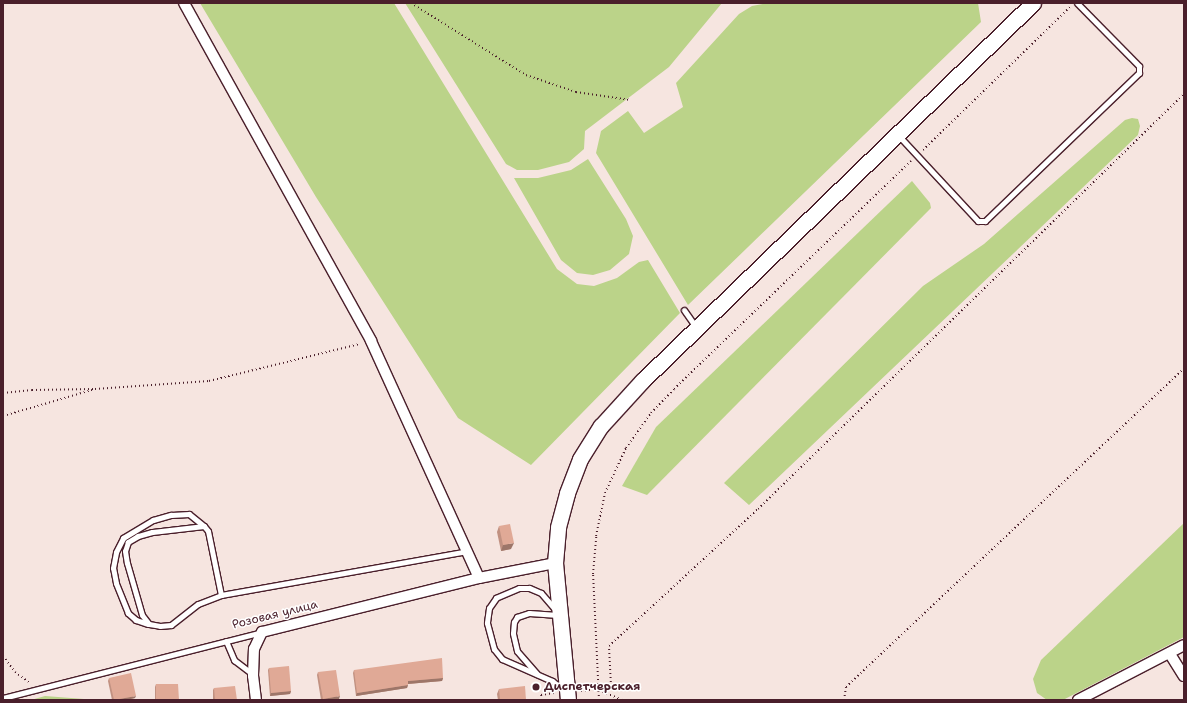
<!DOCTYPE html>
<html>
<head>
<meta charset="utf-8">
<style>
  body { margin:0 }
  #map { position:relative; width:1187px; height:703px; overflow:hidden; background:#f6e5e0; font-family:"Shantell Sans",sans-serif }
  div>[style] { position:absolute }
  .green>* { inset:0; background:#bbd389 }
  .path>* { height:2px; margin-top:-1px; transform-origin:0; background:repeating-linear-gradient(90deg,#4a1f2b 0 1px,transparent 0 4px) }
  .roads { filter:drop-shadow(1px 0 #4a1f2b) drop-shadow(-1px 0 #4a1f2b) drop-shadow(0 1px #4a1f2b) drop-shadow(0 -1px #4a1f2b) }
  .lane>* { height:5px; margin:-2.5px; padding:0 2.5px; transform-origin:2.5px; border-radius:2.5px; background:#fff }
  .street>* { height:10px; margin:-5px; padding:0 5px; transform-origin:5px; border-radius:5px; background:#fff }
  .secondary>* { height:15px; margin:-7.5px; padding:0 7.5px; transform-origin:7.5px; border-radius:7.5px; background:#fff }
  .wall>* { inset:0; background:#c19181 }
  .shaded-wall>* { inset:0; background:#9d7669 }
  .building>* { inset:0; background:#e0a996 }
  .dots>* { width:11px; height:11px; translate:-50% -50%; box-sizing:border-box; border:2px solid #fff; border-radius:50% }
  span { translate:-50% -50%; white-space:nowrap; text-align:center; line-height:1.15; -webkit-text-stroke:3px #fff; paint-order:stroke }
  .street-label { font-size:12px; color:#4a1f2b }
  .poi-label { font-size:12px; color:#4a1f2b; font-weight:700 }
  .left { translate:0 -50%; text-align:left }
  .frame { position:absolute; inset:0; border:4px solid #4a1f2b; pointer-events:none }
</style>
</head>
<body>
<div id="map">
  <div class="green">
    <i style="clip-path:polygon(200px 3px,394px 3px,557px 269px,577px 284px,594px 286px,617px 278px,639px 262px,648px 260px,680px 313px,531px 465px,458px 418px,316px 197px)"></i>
    <i style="clip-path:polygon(405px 3px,722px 3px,669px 67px,585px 131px,584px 149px,569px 162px,538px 170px,517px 170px,506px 164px)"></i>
    <i style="clip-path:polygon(768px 3px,978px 3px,981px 22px,688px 305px,596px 153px,601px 131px,628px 111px,644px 133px,683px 107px,676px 83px,739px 14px,752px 6px)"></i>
    <i style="clip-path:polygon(1132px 118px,1138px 119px,1140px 126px,1138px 135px,749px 505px,724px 483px,923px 286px,984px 244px,1125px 120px)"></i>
    <i style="clip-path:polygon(588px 159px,626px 219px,633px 236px,629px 254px,610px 270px,593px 275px,577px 273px,561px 260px,514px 178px,538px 178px,571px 170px)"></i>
    <i style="clip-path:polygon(912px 181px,930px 203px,931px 208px,647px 495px,622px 486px,656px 427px)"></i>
    <i style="clip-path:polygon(1184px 523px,1184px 637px,1063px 700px,1047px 700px,1037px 693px,1033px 679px,1041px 660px)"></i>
    <i style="clip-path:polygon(45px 696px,84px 699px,85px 700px,31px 700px)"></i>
  </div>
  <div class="path">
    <i style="left:411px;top:3px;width:136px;rotate:32.1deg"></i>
    <i style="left:526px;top:75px;width:53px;rotate:18.8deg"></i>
    <i style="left:576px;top:92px;width:55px;rotate:8.4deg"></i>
    <i style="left:923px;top:150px;width:205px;rotate:-44.2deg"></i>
    <i style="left:3px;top:393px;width:29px;rotate:-6deg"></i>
    <i style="left:32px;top:390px;width:63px;rotate:-0.9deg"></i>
    <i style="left:95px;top:389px;width:114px;rotate:-4deg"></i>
    <i style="left:209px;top:381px;width:155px;rotate:-13.8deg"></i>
    <i style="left:3px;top:416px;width:93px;rotate:-16.3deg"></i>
    <i style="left:3px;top:656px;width:20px;rotate:53deg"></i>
    <i style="left:15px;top:672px;width:17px;rotate:36deg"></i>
    <i style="left:581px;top:691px;width:16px;rotate:-7deg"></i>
    <i style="left:542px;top:700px;width:5px;rotate:-101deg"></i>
    <i style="left:541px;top:695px;width:13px;rotate:-9deg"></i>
    <i style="left:599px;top:700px;width:126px;rotate:-92.7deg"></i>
    <i style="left:593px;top:574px;width:38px;rotate:-85deg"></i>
    <i style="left:596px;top:536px;width:44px;rotate:-78.2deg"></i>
    <i style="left:605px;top:493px;width:50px;rotate:-65deg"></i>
    <i style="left:626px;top:448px;width:43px;rotate:-54.5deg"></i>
    <i style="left:651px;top:413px;width:33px;rotate:-46deg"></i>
    <i style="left:674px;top:389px;width:329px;rotate:-43.9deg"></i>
    <i style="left:622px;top:700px;width:27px;rotate:-156deg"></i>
    <i style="left:597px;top:689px;width:14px;rotate:-12deg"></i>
    <i style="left:611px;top:686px;width:40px;rotate:-92.9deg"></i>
    <i style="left:609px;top:646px;width:202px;rotate:-42.6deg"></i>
    <i style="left:758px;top:509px;width:595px;rotate:-44.25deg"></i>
    <i style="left:844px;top:700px;width:13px;rotate:-81deg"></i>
    <i style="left:846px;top:687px;width:464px;rotate:-43.3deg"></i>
  </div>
  <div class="roads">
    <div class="lane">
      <i style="left:899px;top:136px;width:116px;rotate:47.1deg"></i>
      <i style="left:978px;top:221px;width:7px"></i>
      <i style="left:985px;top:221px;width:214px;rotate:-43.9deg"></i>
      <i style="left:1139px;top:73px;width:7px;rotate:-90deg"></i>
      <i style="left:1139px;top:66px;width:88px;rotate:-134.5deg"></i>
      <i style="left:684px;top:310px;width:21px;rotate:55deg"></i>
      <i style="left:221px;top:595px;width:65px;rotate:-101.5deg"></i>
      <i style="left:208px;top:531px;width:6px;rotate:-129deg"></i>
      <i style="left:204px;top:526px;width:52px;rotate:173.4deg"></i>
      <i style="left:152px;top:532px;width:15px;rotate:164deg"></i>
      <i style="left:138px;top:536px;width:12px;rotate:149deg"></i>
      <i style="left:128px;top:542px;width:9px;rotate:108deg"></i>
      <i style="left:125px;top:551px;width:12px;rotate:81deg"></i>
      <i style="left:127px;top:563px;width:54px;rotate:73.9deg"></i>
      <i style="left:142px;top:615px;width:11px;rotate:52deg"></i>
      <i style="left:149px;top:624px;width:11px;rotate:10deg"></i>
      <i style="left:160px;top:626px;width:11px;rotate:-5deg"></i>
      <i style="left:171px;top:625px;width:34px;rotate:-38deg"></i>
      <i style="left:198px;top:604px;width:25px;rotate:-21deg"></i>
      <i style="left:221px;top:595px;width:250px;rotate:-10.1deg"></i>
      <i style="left:554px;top:608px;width:20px;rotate:-131deg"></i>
      <i style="left:541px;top:593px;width:13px;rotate:-157deg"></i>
      <i style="left:529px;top:588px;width:10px;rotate:180deg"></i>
      <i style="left:519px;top:588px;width:25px;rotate:157deg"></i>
      <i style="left:496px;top:598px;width:12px;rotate:125deg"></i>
      <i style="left:489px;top:608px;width:15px;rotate:98deg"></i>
      <i style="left:487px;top:623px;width:27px;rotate:75deg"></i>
      <i style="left:494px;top:649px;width:13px;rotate:51deg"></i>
      <i style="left:502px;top:659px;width:55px;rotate:23.7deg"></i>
      <i style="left:552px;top:681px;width:14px;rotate:36deg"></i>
      <i style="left:148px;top:624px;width:13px;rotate:-162deg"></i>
      <i style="left:136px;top:620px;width:11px;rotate:-139deg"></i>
      <i style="left:128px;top:613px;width:32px;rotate:-112deg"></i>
      <i style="left:116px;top:583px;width:15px;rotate:-101deg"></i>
      <i style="left:113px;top:568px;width:16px;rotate:-79deg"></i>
      <i style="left:116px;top:552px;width:16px;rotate:-63deg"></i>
      <i style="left:123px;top:538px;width:35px;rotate:-31deg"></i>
      <i style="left:153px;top:520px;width:19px;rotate:-16deg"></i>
      <i style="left:171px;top:515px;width:18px;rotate:-3deg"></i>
      <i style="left:189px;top:514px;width:19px;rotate:39deg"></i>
      <i style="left:226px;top:641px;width:21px;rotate:67deg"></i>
      <i style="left:234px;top:660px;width:21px;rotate:37deg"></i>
      <i style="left:537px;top:674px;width:30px;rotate:-131deg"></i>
      <i style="left:517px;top:651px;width:18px;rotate:-103deg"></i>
      <i style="left:513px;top:633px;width:11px;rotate:-85deg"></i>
      <i style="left:514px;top:622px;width:6px;rotate:-59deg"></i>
      <i style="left:517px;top:617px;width:13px;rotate:-18deg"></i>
      <i style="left:529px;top:613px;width:29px;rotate:4deg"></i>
      <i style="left:3px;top:698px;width:266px;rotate:-14.3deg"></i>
    </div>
    <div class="street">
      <i style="left:184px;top:3px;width:386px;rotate:61deg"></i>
      <i style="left:371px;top:341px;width:260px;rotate:65.5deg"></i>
      <i style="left:1170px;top:654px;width:26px;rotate:58deg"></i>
      <i style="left:256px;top:700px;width:24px;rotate:-97deg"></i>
      <i style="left:253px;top:676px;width:27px;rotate:-88deg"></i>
      <i style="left:254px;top:649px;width:19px;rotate:-65deg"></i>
      <i style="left:262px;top:632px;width:224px;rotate:-14deg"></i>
      <i style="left:479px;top:578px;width:77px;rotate:-11.2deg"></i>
      <i style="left:1078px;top:700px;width:119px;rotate:-27.4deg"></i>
    </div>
    <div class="secondary">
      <i style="left:568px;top:700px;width:138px;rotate:-95.4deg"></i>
      <i style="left:555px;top:563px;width:36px;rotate:-85deg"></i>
      <i style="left:558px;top:527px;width:35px;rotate:-75deg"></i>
      <i style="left:567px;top:493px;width:36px;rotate:-69deg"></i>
      <i style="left:580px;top:459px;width:39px;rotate:-58deg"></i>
      <i style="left:601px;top:426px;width:61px;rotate:-47.7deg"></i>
      <i style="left:642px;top:381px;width:544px;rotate:-44.03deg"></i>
    </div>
  </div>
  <div class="wall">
    <i style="clip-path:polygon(499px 526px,511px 549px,501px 551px,497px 532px)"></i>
    <i style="clip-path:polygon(269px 668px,291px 691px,290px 694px,270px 696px,268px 670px)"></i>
    <i style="clip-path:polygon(354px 670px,443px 678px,442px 681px,408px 684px,407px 688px,356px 696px,353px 673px)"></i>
    <i style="clip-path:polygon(318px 672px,339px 699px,333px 700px,321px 700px,317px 675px)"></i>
    <i style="clip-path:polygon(109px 678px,135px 698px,126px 700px,112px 700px,108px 681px)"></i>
    <i style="clip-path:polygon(156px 684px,179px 700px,155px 700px,155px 687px)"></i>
    <i style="clip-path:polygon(214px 688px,237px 700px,213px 700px,213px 690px)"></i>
    <i style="clip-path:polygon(499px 689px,526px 700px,498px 700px,497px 694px)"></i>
  </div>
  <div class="shaded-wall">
    <i style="clip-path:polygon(514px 543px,511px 549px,501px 551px,503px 545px)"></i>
    <i style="clip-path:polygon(443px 678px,442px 681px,407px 684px,408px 681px)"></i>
    <i style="clip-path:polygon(408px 685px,407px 688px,356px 696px,357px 693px)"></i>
    <i style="clip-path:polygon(291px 691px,290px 694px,270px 696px,271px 693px)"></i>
    <i style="clip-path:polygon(136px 696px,135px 698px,126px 700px,114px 700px)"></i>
    <i style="clip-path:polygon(340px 696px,339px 699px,333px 700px,322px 700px,323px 699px)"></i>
  </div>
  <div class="building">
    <i style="clip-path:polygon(510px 524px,514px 543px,503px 545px,499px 526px)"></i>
    <i style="clip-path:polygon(442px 658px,443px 678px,408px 681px,408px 685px,357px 693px,354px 670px)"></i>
    <i style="clip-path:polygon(289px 666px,291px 691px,271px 693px,269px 668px)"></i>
    <i style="clip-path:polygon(336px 670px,340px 696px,323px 699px,318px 672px)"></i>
    <i style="clip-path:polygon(131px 673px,136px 696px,114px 700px,109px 678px)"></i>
    <i style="clip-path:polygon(156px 684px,178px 684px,179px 700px,156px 700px)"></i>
    <i style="clip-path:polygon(235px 686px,237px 700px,215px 700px,214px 688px)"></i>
    <i style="clip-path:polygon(525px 686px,526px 700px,500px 700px,499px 689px)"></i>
  </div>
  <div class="dots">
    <i style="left:536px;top:687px;background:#4a1f2b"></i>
  </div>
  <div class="street-label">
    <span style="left:275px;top:615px;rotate:-14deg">Розовая улица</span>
  </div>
  <div class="poi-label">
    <span class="left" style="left:544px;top:687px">Диспетчерская</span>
  </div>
  <div class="frame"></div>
</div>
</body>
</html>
